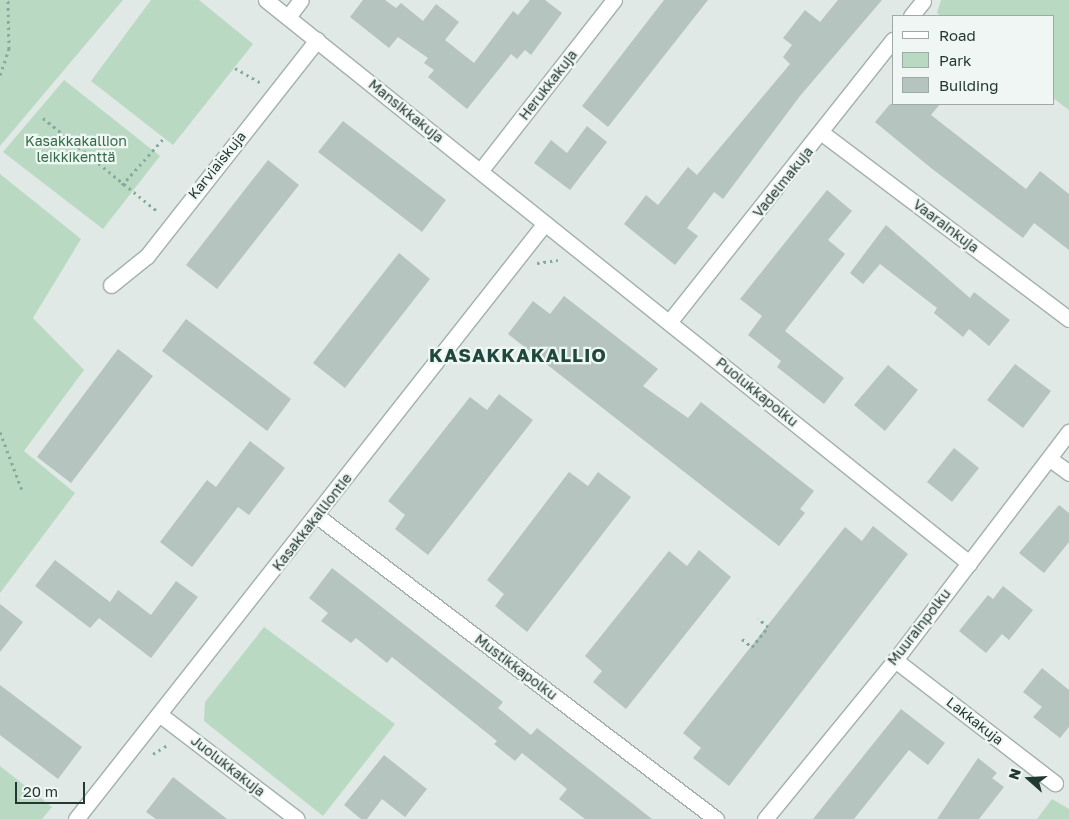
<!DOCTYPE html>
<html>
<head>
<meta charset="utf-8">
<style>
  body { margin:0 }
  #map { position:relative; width:1069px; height:819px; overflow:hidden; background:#e0e9e5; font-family:"Golos Text",sans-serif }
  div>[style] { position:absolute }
  .green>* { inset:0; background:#bad9c2 }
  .building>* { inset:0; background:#b5c4be }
  .path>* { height:3px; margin-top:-1.5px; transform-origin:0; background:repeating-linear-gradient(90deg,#83ab9d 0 2.5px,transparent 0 6.5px) }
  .roads { filter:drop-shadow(1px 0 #a3b0ac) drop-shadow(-1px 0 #a3b0ac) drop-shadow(0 1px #a3b0ac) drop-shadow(0 -1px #a3b0ac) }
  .minor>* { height:15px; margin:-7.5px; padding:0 7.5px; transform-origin:7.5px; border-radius:7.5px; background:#fff }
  span { translate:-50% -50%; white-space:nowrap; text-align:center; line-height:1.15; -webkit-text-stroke:4.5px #f0f6f3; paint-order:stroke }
  .street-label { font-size:14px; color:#223832 }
  .park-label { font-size:14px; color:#306c46 }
  .district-label { font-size:19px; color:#20493e; font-weight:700; letter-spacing:1px }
  .legend { position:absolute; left:892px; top:15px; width:162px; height:90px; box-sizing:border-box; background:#f0f6f3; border:1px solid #9eaaa6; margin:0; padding:6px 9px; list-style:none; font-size:15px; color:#223832 }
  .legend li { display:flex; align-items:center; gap:10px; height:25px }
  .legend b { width:25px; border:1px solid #9eaaa6 }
  .north { position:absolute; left:1004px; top:754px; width:50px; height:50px; -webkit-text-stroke:4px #f0f6f3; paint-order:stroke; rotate:289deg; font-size:14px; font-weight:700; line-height:20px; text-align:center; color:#223832 }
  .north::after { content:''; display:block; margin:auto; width:18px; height:22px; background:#223832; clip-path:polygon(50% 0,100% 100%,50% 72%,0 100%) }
  .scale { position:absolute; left:15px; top:782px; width:70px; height:22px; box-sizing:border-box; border:2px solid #223832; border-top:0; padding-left:6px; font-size:15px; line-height:18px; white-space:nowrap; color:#223832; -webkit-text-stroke:4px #f0f6f3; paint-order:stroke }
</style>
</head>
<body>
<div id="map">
  <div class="green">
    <i style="clip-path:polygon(0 0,123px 0,0 146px)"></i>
    <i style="clip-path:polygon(151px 0,199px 0,253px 44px,173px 145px,91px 81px)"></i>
    <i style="clip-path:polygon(941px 0,1069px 0,1069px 110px,1053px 98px,1053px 16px,941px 16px,937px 13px)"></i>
    <i style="clip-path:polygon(64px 80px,160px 156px,103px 229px,3px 152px)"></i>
    <i style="clip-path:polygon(0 174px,81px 239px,33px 318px,84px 370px,24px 451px,75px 493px,0 593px)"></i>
    <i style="clip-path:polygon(264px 627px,395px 724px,323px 816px,204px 721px,205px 702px)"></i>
    <i style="clip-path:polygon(0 766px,52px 807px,42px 819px,0 819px)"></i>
    <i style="clip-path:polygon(1052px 799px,1069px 809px,1069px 819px,1037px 819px)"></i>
  </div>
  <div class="building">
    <i style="clip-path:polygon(363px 0,385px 0,396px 8px,401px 3px,423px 21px,436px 4px,459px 22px,445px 40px,474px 63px,513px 11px,518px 15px,530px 0,545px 0,562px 13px,531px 55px,525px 50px,517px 59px,511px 54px,467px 109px,428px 77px,434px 70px,424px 63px,428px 58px,398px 37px,389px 48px,350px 17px)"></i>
    <i style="clip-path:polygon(664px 0,708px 0,608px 127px,582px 106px)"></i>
    <i style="clip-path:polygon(838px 0,882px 0,800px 96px,723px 199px,714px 192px,687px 228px,698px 236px,675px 265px,624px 224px,646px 195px,658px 205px,688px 167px,697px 175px,790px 64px,783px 57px,792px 45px,783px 38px,805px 10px,820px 22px)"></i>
    <i style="clip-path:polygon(890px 104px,940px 104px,931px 115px,1026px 189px,1040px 171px,1069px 194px,1069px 250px,1034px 223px,1023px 238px,931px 168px,875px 122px)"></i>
    <i style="clip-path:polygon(343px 121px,446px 200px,422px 232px,318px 152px)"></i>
    <i style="clip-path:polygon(587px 126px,607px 142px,570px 190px,534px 163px,551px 140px,567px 153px)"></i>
    <i style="clip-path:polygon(268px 160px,299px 185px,217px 289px,186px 265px)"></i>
    <i style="clip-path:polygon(827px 190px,852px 211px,828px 240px,845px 254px,785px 331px,844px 378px,824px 404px,777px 367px,781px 361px,748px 335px,762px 316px,740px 299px)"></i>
    <i style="clip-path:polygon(886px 225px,970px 298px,974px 292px,1010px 320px,989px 346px,969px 329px,963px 337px,934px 313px,937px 308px,880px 264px,863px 284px,850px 273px)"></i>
    <i style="clip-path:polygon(399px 253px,430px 279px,345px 388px,313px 363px)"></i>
    <i style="clip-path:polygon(564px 296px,658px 369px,643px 386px,688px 418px,701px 402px,814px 491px,800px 509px,805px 513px,779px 546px,508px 334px,533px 301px,550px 314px)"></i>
    <i style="clip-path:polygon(186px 319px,291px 399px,267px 431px,162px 351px)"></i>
    <i style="clip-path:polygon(118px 349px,153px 376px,71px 483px,37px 457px)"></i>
    <i style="clip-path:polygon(1015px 364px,1051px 391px,1023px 428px,987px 400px)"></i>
    <i style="clip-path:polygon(888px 365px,918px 390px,885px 431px,854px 405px)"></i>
    <i style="clip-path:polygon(499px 394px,533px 420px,428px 555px,395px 529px,405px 515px,388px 501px,470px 397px,487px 410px)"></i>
    <i style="clip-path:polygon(250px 441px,285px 468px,249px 515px,238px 507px,192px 567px,160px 542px,207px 480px,216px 487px)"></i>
    <i style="clip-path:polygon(954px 448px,979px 468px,952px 502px,927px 482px)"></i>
    <i style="clip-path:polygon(569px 472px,588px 486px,598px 472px,631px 497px,527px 632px,495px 606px,504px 594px,487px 580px)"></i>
    <i style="clip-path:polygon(1059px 505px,1069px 513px,1069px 542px,1044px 573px,1019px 553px)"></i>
    <i style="clip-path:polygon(873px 526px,908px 554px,729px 786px,693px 758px,701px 748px,683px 733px,845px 527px,862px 541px)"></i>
    <i style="clip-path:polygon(699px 550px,731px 577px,626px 709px,593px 682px,602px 671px,585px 656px,669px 551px,687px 566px)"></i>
    <i style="clip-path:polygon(55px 560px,110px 602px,118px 590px,151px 615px,176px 581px,198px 597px,151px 658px,99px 618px,90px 628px,35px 586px)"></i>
    <i style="clip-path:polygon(332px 568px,503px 702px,498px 708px,531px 735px,537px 728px,652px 819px,585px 819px,559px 799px,567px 789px,522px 753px,515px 761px,494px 744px,497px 741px,392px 657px,387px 663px,356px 638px,351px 643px,321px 621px,328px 613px,309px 598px)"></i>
    <i style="clip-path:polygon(1003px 586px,1033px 610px,1009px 640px,1002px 634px,986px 653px,959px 631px,988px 595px,993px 599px)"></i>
    <i style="clip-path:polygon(0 604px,23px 622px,0 652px)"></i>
    <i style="clip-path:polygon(1042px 668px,1069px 690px,1069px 727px,1060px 738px,1033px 717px,1042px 707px,1023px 692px)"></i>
    <i style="clip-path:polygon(0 685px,82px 747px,58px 779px,0 735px)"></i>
    <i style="clip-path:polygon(901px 709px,945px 743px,928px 765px,909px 750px,854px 819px,813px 819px)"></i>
    <i style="clip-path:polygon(384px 755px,427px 789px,405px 817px,382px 799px,367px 819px,361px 819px,344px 805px)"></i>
    <i style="clip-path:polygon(978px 758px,997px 773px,992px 778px,1004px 787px,979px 819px,937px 819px)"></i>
    <i style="clip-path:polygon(173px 777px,227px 819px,156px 819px,146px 812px)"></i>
  </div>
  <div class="path">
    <i style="left:235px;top:68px;width:30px;rotate:30deg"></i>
    <i style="left:0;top:75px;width:28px;rotate:-71deg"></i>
    <i style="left:9px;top:49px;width:49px;rotate:-91.2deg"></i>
    <i style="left:43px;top:118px;width:147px;rotate:39.2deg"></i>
    <i style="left:122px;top:185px;width:63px;rotate:-48.2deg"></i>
    <i style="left:537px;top:263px;width:21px;rotate:-8deg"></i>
    <i style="left:0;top:432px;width:62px;rotate:69.2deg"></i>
    <i style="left:742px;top:639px;width:13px;rotate:39deg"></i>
    <i style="left:752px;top:647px;width:26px;rotate:-51deg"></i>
    <i style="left:768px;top:627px;width:13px;rotate:-138deg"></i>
    <i style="left:153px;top:754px;width:19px;rotate:-32deg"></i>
  </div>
  <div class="roads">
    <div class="minor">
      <i style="left:266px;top:0;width:901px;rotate:38.69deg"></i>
      <i style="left:911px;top:16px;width:19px;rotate:-51deg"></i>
      <i style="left:288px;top:17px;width:21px;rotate:-53deg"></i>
      <i style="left:822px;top:133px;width:309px;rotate:37deg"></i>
      <i style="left:481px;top:170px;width:216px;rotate:-52deg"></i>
      <i style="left:111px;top:285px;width:46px;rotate:-38.9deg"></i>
      <i style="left:147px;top:256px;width:275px;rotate:-51.8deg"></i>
      <i style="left:670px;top:321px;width:359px;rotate:-51.6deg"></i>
      <i style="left:1050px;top:459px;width:24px;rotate:36deg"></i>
      <i style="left:317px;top:516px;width:501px;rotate:37.21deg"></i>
      <i style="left:895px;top:660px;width:202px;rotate:37.6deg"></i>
      <i style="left:159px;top:714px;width:173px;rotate:37.3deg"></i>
      <i style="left:76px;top:819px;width:758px;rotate:-51.8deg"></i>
      <i style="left:765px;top:819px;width:205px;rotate:-50.7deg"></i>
      <i style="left:895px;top:660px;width:287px;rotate:-52.7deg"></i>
    </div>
  </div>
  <div class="street-label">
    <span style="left:548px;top:85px;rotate:-52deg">Herukkakuja</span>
    <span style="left:406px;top:111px;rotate:39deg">Mansikkakuja</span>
    <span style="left:217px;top:165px;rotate:-51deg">Karviaiskuja</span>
    <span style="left:783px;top:182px;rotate:-51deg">Vadelmakuja</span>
    <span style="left:946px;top:226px;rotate:37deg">Vaarainkuja</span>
    <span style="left:757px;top:392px;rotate:39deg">Puolukkapolku</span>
    <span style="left:312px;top:522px;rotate:-52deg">Kasakkakalliontie</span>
    <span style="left:919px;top:627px;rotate:-52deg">Muurainpolku</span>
    <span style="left:516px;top:667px;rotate:37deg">Mustikkapolku</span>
    <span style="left:975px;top:721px;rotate:38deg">Lakkakuja</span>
    <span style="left:228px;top:766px;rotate:38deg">Juolukkakuja</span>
  </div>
  <div class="park-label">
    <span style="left:76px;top:149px">Kasakkakallion<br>leikkikenttä</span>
  </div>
  <div class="district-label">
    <span style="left:518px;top:355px">KASAKKAKALLIO</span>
  </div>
  <ul class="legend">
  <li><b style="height:6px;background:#fff"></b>Road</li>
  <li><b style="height:14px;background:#bad9c2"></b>Park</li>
  <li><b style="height:14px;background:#b5c4be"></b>Building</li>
  </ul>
  <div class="north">N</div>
  <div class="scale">20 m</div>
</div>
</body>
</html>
